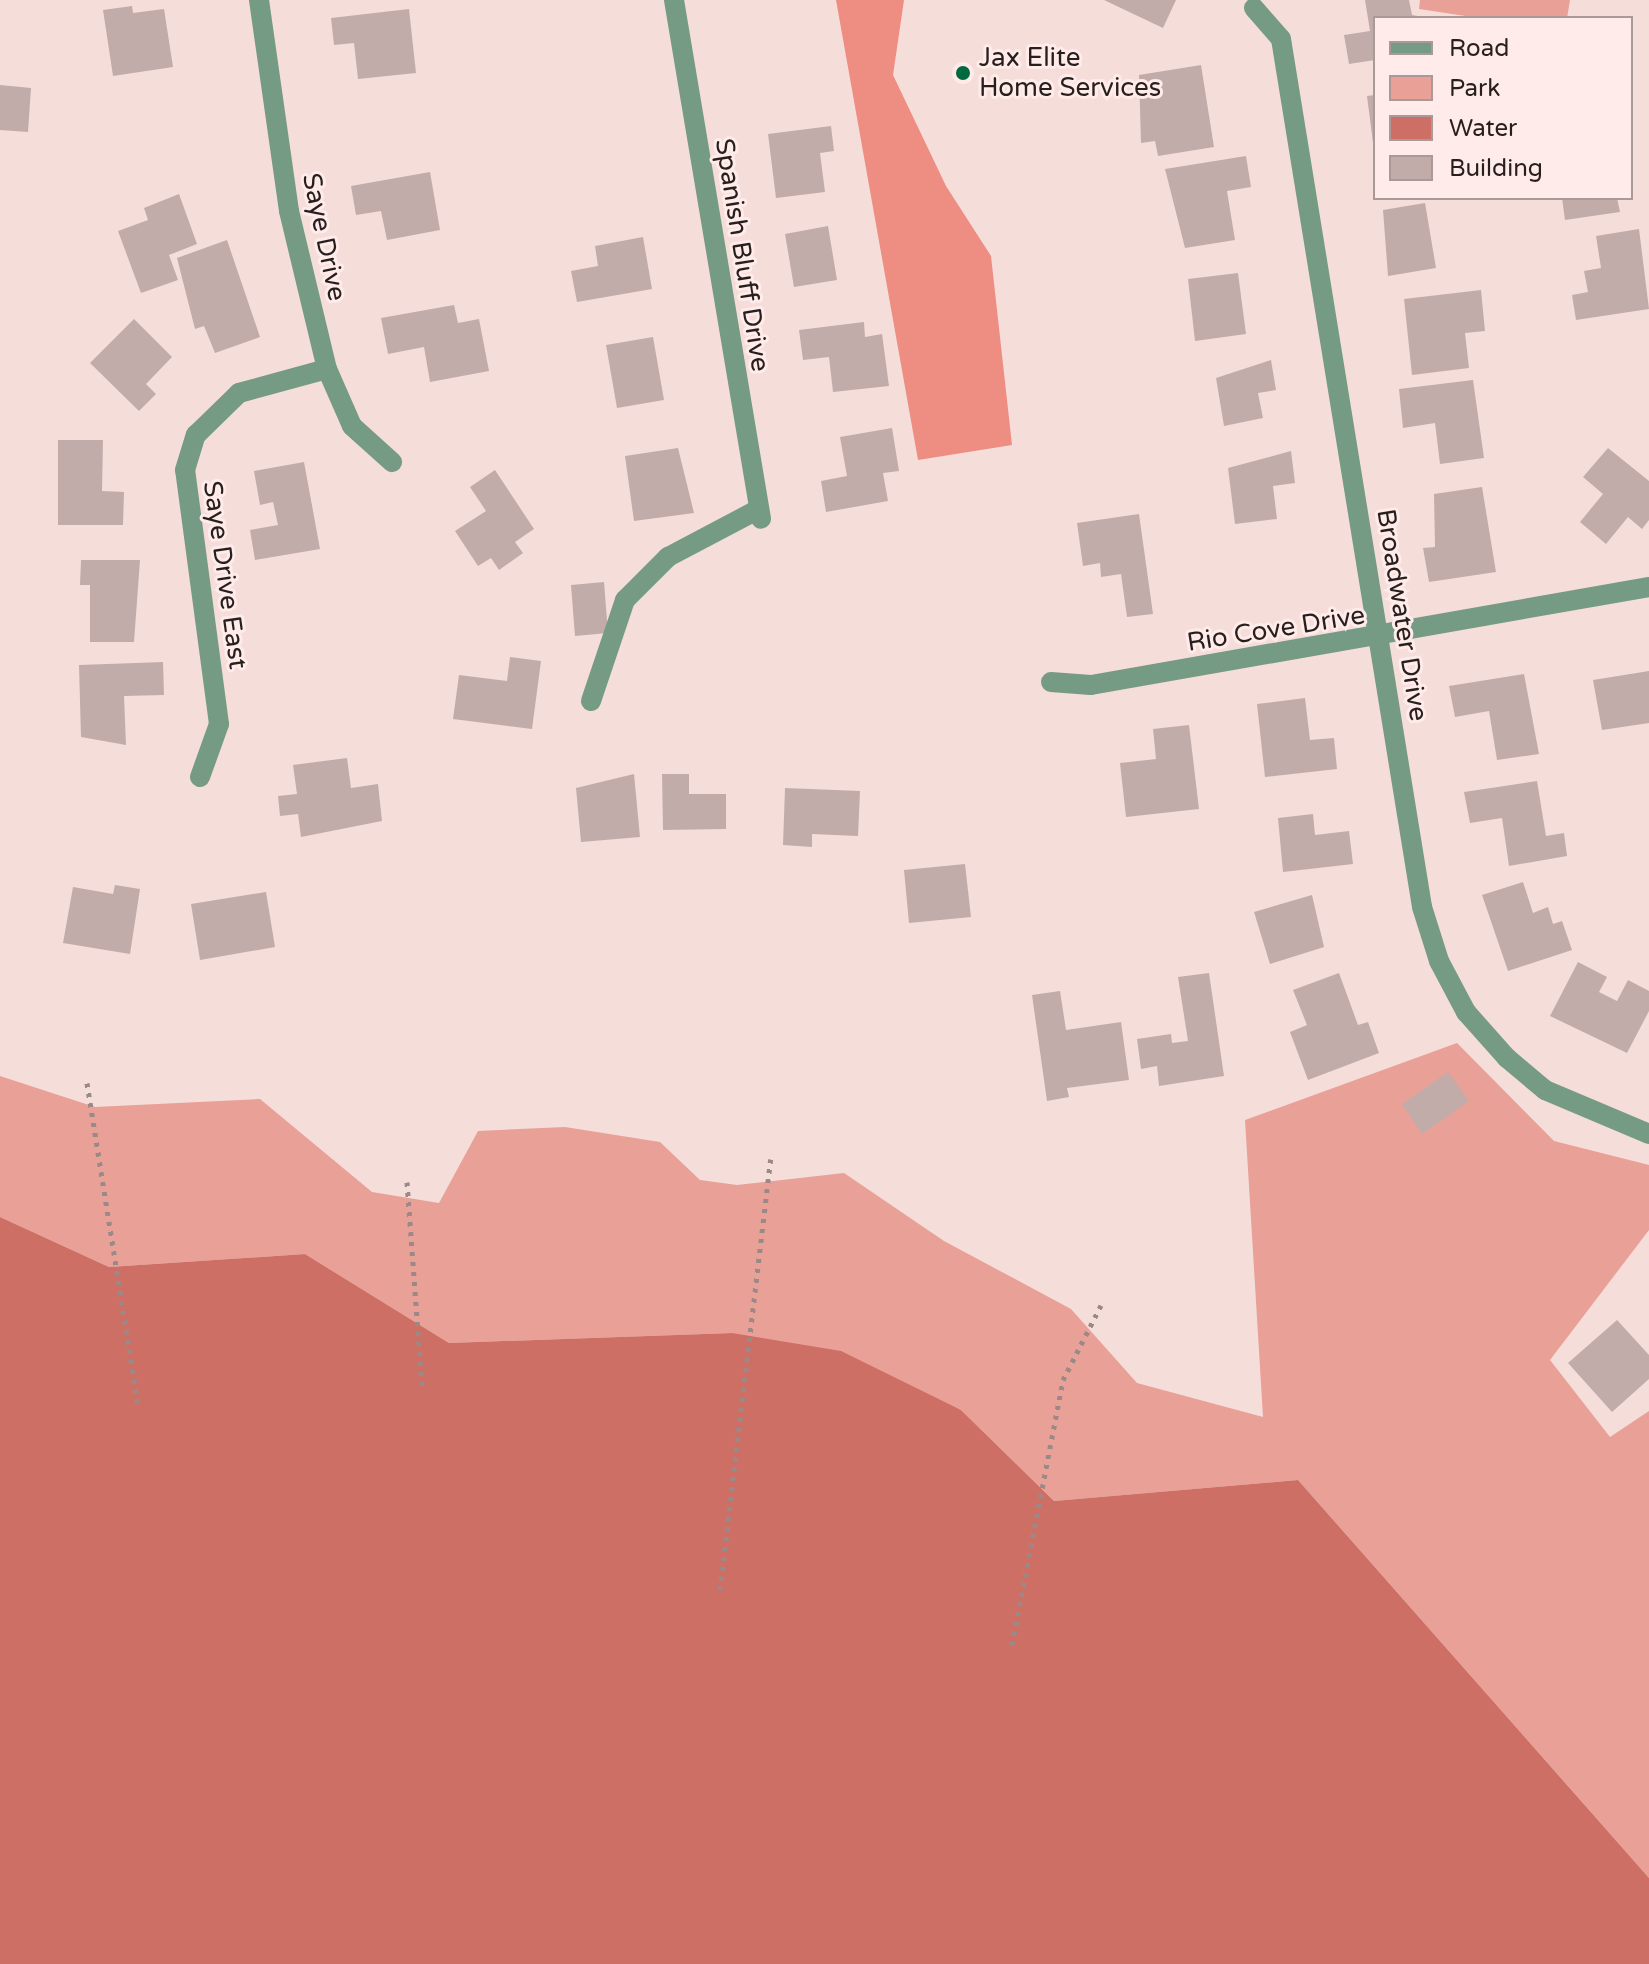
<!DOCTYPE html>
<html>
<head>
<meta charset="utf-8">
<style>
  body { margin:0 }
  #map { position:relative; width:1649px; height:1964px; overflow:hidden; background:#f5ddda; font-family:"Varela Round",sans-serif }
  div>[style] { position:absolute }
  .green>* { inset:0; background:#e9a097 }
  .forest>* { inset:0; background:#ee8d82 }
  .water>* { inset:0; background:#cd6f65 }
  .building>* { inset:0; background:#c2aca9 }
  .path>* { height:5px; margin-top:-2.5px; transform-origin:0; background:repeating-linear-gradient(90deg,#9a8987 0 4px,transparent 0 10px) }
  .minor>* { height:20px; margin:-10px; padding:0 10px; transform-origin:10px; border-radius:10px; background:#759b84 }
  .dots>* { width:22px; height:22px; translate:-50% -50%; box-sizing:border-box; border:4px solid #ffebe9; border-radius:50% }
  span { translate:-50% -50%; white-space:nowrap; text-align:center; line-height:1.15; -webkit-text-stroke:6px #ffebe9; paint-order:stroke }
  .poi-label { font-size:26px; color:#271f1e }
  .left { translate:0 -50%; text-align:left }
  .street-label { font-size:26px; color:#271f1e }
  .legend { position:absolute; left:1373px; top:16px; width:260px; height:184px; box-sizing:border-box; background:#ffebe9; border:2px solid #a99998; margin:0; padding:10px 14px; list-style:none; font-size:24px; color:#271f1e }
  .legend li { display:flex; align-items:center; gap:16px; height:40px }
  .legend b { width:40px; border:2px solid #a99998 }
</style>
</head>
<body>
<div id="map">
  <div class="green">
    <i style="clip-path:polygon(1420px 0,1570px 0,1567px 18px,1479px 18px,1419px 9px)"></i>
    <i style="clip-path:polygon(1457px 1043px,1554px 1141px,1649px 1165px,1649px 1230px,1550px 1360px,1610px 1437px,1649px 1411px,1649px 1878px,1298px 1480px,1054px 1501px,961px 1410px,732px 1333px,449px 1343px,305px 1254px,109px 1267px,0 1217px,0 1076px,95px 1107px,260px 1099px,372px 1192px,439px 1203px,478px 1131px,565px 1127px,660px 1142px,700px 1180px,737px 1185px,844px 1173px,944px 1241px,1071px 1309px,1137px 1383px,1263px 1417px,1245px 1120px)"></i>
  </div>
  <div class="forest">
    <i style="clip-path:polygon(836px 0,904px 0,893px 75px,946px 186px,991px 256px,1012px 445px,918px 460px)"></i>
  </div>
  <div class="water">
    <i style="clip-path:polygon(0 1217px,109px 1267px,305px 1254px,449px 1343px,732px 1333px,841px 1351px,961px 1410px,1054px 1501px,1298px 1480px,1649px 1878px,1649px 1964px,0 1964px)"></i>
  </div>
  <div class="building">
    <i style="clip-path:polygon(1104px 0,1176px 0,1163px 28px)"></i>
    <i style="clip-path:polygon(1365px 0,1409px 0,1412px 15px,1428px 18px,1375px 18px,1375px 60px,1349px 64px,1344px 35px,1370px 31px)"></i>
    <i style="clip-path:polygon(132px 6px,133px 13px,164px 9px,173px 67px,113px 76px,103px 10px)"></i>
    <i style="clip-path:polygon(409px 9px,416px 73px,358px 79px,354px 43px,334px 45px,331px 18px)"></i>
    <i style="clip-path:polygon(1201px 65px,1214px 147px,1158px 156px,1155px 141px,1141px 143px,1139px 75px)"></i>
    <i style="clip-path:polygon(0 85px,31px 88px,28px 132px,0 130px)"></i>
    <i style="clip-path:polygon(1375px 95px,1375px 143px,1373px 143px,1367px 96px)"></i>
    <i style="clip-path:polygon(831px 126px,834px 151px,820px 153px,825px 192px,776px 198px,768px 134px)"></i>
    <i style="clip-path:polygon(1246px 156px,1251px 187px,1227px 191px,1235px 240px,1185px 248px,1165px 169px)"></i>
    <i style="clip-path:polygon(430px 172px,440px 230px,387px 240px,381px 211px,356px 215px,351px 186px)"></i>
    <i style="clip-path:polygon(179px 194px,197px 244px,169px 255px,178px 280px,141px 293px,118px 231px,148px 220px,144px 208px)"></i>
    <i style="clip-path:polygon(1562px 198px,1617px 198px,1620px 212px,1565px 220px)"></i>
    <i style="clip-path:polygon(1425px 203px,1436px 268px,1388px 276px,1383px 210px)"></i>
    <i style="clip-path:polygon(828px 226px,837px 280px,794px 287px,785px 234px)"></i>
    <i style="clip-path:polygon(1639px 229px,1649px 309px,1576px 320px,1572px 295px,1588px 292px,1584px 271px,1601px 268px,1596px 236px)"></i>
    <i style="clip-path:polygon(643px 237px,652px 289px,577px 302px,571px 271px,598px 266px,595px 246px)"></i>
    <i style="clip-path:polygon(227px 240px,260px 337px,215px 353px,204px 326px,195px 329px,177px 258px)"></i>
    <i style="clip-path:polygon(1238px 273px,1246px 334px,1195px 341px,1188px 279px)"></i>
    <i style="clip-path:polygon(1481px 290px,1485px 331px,1465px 333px,1469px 368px,1412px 375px,1404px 299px)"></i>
    <i style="clip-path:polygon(454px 305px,458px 323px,479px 319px,489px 371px,430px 382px,424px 347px,388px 354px,381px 318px)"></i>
    <i style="clip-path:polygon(134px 319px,172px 357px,146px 384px,156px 394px,139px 411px,90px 363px)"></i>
    <i style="clip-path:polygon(864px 322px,865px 337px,882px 334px,889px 386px,833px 392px,829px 357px,803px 360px,799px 330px)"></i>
    <i style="clip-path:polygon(653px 337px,664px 400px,617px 408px,606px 345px)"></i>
    <i style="clip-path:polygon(1271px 360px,1276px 390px,1258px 393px,1263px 418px,1224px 426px,1216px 378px)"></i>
    <i style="clip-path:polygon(1473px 380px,1484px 458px,1440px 464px,1435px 423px,1403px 428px,1399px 389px)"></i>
    <i style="clip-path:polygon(892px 428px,899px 471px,883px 473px,888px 501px,826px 512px,821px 481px,847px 476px,840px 437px)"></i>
    <i style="clip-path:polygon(58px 440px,103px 440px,102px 491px,124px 492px,123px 525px,58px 525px)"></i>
    <i style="clip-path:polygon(678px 448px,694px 513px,634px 521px,625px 456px)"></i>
    <i style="clip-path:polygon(1608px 448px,1649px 481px,1649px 520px,1642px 529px,1628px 517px,1606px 544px,1580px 522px,1603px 494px,1583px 477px)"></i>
    <i style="clip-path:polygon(1291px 451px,1295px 483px,1273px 486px,1277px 519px,1235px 524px,1228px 468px)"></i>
    <i style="clip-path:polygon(304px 462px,320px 549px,255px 560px,250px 530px,278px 525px,273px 502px,260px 505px,254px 471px)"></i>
    <i style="clip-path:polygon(495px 470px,534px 529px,515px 542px,523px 553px,499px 570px,491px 558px,478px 566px,455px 531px,486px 511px,470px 487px)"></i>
    <i style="clip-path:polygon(1482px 487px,1496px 572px,1429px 582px,1423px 548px,1435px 547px,1434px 494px)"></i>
    <i style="clip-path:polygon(1139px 514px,1153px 614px,1127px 617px,1121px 574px,1101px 577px,1100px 563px,1083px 566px,1077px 523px)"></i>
    <i style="clip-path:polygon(81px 560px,140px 560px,134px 642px,90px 642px,90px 585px,80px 585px)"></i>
    <i style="clip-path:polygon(604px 582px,608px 633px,575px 636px,571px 585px)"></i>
    <i style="clip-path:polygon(510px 657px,541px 661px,532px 729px,453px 719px,459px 675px,507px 681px)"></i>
    <i style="clip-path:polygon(163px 662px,164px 695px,124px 696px,126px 745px,81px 737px,79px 665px)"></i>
    <i style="clip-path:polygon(1649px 671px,1649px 723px,1602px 730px,1593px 680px)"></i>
    <i style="clip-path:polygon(1524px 674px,1539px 754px,1497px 760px,1489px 711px,1455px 717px,1449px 686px)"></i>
    <i style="clip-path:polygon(1305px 698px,1310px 740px,1334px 738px,1337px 769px,1265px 777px,1257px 704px)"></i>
    <i style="clip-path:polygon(1189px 725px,1199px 809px,1126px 817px,1120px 763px,1156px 759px,1153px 729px)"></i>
    <i style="clip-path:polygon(347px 758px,351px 788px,378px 784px,382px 821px,301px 837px,298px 814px,280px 816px,278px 796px,297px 794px,293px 765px)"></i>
    <i style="clip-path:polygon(634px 774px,640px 837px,581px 842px,576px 788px)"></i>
    <i style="clip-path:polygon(662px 774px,689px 774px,689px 794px,726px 794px,726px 829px,663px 830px)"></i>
    <i style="clip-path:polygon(1537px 781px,1546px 836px,1564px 833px,1567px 856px,1509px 866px,1502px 818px,1470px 823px,1464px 792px)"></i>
    <i style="clip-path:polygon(785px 788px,860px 791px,858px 836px,812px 834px,812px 847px,783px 845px)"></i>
    <i style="clip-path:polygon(1313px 814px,1315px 835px,1349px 831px,1353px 864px,1283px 872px,1278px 818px)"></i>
    <i style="clip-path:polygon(965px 864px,971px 917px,909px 923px,904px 870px)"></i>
    <i style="clip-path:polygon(1523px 882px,1533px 913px,1548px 907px,1553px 924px,1562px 921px,1572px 950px,1508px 971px,1482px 895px)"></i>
    <i style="clip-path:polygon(115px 885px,140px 889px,130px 954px,63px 943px,73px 887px,113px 894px)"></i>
    <i style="clip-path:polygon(266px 892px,275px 947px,200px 960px,191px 904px)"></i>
    <i style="clip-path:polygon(1312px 895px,1324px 947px,1270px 964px,1254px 912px)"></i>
    <i style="clip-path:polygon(1578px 962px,1607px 977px,1599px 992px,1617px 1001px,1628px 980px,1649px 991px,1649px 1011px,1627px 1053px,1550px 1016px)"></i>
    <i style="clip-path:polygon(1209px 973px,1224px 1076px,1159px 1086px,1157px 1066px,1141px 1069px,1137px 1039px,1171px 1034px,1172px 1043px,1188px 1041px,1178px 977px)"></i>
    <i style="clip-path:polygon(1339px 973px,1358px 1025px,1368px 1022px,1379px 1053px,1308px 1080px,1290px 1032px,1307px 1025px,1293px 990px)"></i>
    <i style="clip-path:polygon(1060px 991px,1066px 1030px,1121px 1022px,1129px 1080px,1067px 1088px,1069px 1097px,1047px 1101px,1032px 995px)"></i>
    <i style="clip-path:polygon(1448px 1072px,1469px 1101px,1422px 1134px,1402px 1104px)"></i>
    <i style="clip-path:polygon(1617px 1320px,1649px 1355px,1649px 1379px,1612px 1412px,1568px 1363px)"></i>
  </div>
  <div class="path">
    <i style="left:87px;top:1083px;width:326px;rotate:81deg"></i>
    <i style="left:407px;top:1182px;width:206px;rotate:85.8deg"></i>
    <i style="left:720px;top:1590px;width:434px;rotate:-83.3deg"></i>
    <i style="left:1012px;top:1645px;width:270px;rotate:-79.1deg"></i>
    <i style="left:1063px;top:1380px;width:84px;rotate:-63.1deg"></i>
  </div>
  <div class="minor">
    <i style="left:259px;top:0;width:213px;rotate:81.9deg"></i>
    <i style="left:289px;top:211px;width:163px;rotate:76.5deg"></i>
    <i style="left:327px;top:369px;width:62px;rotate:66.3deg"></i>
    <i style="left:352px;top:426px;width:54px;rotate:42deg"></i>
    <i style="left:674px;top:0;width:526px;rotate:80.48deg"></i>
    <i style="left:1254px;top:8px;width:41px;rotate:48.9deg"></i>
    <i style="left:1281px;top:39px;width:879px;rotate:80.77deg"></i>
    <i style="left:1422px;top:907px;width:57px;rotate:72.5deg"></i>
    <i style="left:1439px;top:961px;width:58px;rotate:62.1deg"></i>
    <i style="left:1466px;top:1012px;width:62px;rotate:48.3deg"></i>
    <i style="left:1507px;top:1058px;width:50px;rotate:40.1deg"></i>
    <i style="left:1545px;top:1090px;width:113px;rotate:22.9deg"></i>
    <i style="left:1051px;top:682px;width:40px;rotate:4.3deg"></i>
    <i style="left:1091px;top:685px;width:567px;rotate:-9.96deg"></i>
    <i style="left:591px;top:701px;width:107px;rotate:-71.4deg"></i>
    <i style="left:625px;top:600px;width:61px;rotate:-45deg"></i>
    <i style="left:668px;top:557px;width:103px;rotate:-27.8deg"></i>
    <i style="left:200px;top:777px;width:56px;rotate:-70.3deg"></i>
    <i style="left:219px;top:724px;width:256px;rotate:-97.6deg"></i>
    <i style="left:185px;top:470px;width:37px;rotate:-73deg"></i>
    <i style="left:196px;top:435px;width:60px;rotate:-44.3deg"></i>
    <i style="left:239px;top:393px;width:91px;rotate:-15.3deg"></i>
  </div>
  <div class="dots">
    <i style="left:963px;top:73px;background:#006940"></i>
  </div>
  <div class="poi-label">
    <span class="left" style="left:979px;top:73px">Jax Elite<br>Home Services</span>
  </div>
  <div class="street-label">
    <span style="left:324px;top:237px;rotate:78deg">Saye Drive</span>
    <span style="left:742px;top:255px;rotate:81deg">Spanish Bluff Drive</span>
    <span style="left:225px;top:575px;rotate:82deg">Saye Drive East</span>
    <span style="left:1402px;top:615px;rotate:81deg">Broadwater Drive</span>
    <span style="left:1276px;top:629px;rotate:-9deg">Rio Cove Drive</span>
  </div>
  <ul class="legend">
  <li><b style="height:10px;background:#759b84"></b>Road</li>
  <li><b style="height:22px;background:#e9a097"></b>Park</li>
  <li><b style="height:22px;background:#cd6f65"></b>Water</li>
  <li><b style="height:22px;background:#c2aca9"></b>Building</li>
  </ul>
</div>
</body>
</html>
